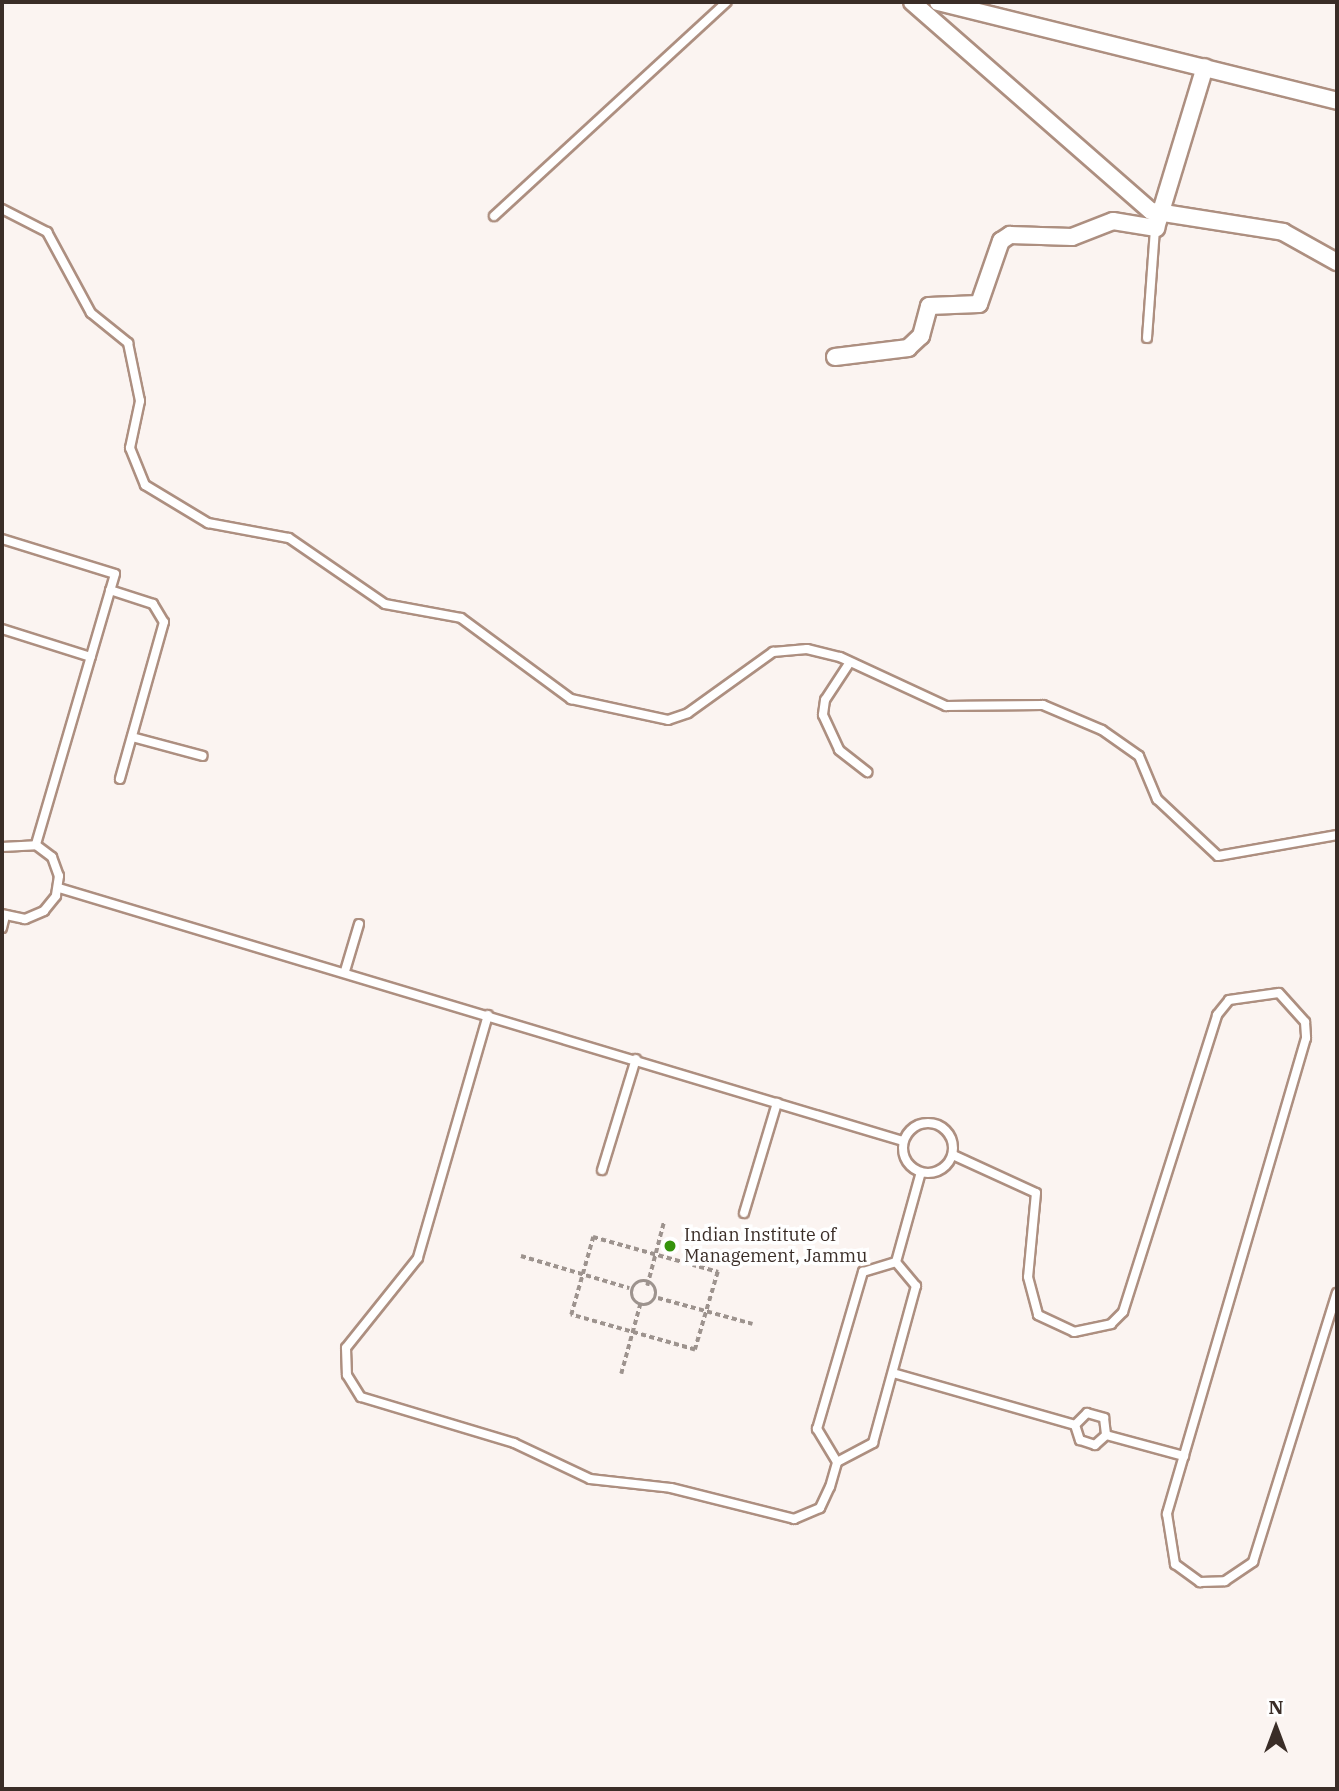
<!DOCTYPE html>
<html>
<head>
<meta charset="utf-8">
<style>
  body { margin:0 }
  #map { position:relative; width:1339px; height:1791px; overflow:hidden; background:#fbf4f1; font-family:"IBM Plex Serif",serif }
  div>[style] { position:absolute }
  .path>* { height:3.5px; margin-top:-1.75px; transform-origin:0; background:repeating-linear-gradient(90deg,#9d938e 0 5px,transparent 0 8.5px) }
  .path>.ring { margin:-1.75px; padding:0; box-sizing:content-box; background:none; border:3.5px solid #9d938e; border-radius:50% }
  .roads { filter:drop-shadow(2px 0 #ad8f80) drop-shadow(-2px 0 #ad8f80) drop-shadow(0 2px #ad8f80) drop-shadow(0 -2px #ad8f80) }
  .service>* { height:8px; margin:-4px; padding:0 4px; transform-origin:4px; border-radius:4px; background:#fff }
  .service>.ring { margin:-4px; padding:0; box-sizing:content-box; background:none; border:8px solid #fff; border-radius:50% }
  .minor>* { height:16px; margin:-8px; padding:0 8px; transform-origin:8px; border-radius:8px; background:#fff }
  .dots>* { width:19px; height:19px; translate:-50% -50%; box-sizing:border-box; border:4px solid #fff; border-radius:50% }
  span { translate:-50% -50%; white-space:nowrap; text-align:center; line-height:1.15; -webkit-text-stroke:7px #fff; paint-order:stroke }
  .poi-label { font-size:18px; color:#3a2d27 }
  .left { translate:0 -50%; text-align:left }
  .frame { position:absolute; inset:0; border:4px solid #3a2d27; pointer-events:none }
  .north { position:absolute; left:1241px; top:1693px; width:70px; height:70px; -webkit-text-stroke:5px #fff; paint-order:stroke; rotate:0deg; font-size:19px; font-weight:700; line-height:28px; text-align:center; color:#3a2d27 }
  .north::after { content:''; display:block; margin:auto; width:24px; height:32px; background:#3a2d27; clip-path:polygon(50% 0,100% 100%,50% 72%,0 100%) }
</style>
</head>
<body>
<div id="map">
  <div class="path">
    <i style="left:593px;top:1237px;width:130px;rotate:15.6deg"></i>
    <i style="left:718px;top:1272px;width:81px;rotate:106.4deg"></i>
    <i style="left:695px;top:1350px;width:129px;rotate:-164.2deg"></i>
    <i style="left:571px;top:1315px;width:81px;rotate:-74.2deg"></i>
    <i style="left:521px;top:1256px;width:113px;rotate:16.5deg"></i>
    <i class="ring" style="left:632px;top:1281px;width:20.5px;height:20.5px"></i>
    <i style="left:647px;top:1286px;width:67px;rotate:-75.3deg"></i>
    <i style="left:658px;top:1298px;width:98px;rotate:15.3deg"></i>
    <i style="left:621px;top:1374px;width:76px;rotate:-74.7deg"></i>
  </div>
  <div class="roads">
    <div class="service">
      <i style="left:2px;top:209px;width:51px;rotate:27.1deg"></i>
      <i style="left:47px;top:232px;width:92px;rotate:61.5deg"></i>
      <i style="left:91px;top:313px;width:48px;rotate:39deg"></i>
      <i style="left:128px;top:343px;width:59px;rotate:78.3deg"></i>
      <i style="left:140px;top:401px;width:48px;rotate:102deg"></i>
      <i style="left:130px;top:448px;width:40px;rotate:68deg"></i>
      <i style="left:145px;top:485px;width:74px;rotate:31.1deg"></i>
      <i style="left:208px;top:523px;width:82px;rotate:10.5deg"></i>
      <i style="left:289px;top:538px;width:116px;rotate:34.5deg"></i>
      <i style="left:385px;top:604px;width:77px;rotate:10.4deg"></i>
      <i style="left:461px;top:618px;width:137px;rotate:36.4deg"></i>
      <i style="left:571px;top:699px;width:99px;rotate:12.2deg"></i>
      <i style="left:668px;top:720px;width:21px;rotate:-19deg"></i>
      <i style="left:688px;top:713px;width:105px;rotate:-35.7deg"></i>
      <i style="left:773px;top:652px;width:34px;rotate:-5deg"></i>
      <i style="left:807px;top:649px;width:34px;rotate:14deg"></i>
      <i style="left:840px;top:657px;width:117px;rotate:24.8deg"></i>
      <i style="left:946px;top:706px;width:97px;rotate:-0.6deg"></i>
      <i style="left:1043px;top:705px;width:64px;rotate:23deg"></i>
      <i style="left:1102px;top:730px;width:45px;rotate:35.1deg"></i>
      <i style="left:1139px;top:756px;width:47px;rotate:67.3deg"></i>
      <i style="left:1157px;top:799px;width:83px;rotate:43.1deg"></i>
      <i style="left:1218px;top:856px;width:121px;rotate:-10deg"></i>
      <i style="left:494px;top:216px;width:316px;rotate:-42.6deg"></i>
      <i style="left:1147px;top:338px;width:109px;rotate:-85.8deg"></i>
      <i style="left:2px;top:539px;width:118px;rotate:17.2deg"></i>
      <i style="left:115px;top:574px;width:282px;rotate:106.3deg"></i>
      <i style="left:110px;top:590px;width:45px;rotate:18deg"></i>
      <i style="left:153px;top:604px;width:21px;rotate:59deg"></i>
      <i style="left:164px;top:622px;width:163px;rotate:105.7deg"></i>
      <i style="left:2px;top:629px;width:93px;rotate:17.5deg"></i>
      <i style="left:850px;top:662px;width:45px;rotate:123.3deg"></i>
      <i style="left:825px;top:700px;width:15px;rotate:98deg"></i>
      <i style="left:823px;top:715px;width:38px;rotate:65deg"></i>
      <i style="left:839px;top:750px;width:36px;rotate:38deg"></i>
      <i style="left:132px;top:737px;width:73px;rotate:15deg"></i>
      <i style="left:2px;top:847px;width:34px;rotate:-3deg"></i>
      <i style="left:36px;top:845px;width:20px;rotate:37deg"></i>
      <i style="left:52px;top:857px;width:20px;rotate:70deg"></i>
      <i style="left:59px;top:876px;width:20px;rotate:99deg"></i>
      <i style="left:56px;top:896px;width:19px;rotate:129deg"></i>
      <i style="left:44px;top:911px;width:21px;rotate:157deg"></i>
      <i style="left:25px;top:919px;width:24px;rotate:-168deg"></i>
      <i style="left:59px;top:888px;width:881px;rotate:16.69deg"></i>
      <i style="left:2px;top:928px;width:12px;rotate:-76deg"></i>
      <i style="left:345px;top:971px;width:49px;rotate:-73.4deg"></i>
      <i style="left:488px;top:1015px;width:253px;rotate:106.1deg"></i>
      <i style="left:418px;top:1258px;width:115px;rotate:128.7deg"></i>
      <i style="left:346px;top:1348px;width:27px;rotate:88deg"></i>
      <i style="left:347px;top:1375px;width:26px;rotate:58deg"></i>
      <i style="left:361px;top:1397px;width:160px;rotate:16.7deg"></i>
      <i style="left:514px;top:1443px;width:84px;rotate:25.3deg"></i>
      <i style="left:590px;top:1479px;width:81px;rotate:6.3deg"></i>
      <i style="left:671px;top:1488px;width:127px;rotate:14.1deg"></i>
      <i style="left:794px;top:1519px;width:28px;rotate:-23deg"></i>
      <i style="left:820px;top:1508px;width:23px;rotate:-65deg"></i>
      <i style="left:830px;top:1487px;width:26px;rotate:-74deg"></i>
      <i style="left:837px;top:1462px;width:39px;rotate:-121deg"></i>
      <i style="left:817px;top:1429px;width:164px;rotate:-73.7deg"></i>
      <i style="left:863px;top:1272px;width:34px;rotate:-17deg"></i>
      <i class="ring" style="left:903px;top:1123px;width:42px;height:42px"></i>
      <i style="left:953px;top:1155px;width:91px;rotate:24.6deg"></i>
      <i style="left:1036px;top:1193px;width:84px;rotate:95.4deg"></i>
      <i style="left:1028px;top:1277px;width:39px;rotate:75deg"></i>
      <i style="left:1038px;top:1315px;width:40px;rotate:25deg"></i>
      <i style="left:1074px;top:1332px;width:38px;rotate:-12deg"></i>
      <i style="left:1111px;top:1324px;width:17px;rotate:-45deg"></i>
      <i style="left:1123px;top:1312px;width:312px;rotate:-72.4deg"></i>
      <i style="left:1217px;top:1015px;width:19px;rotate:-51deg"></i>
      <i style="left:1229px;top:1000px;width:50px;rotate:-8deg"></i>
      <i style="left:1279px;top:993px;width:39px;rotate:48deg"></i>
      <i style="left:1305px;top:1022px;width:16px;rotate:86deg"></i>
      <i style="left:1306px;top:1038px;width:496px;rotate:106.3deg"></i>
      <i style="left:1167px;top:1514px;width:51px;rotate:80.9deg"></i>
      <i style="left:1175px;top:1564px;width:31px;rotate:36deg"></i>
      <i style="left:1200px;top:1582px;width:25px;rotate:-2deg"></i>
      <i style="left:1225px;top:1581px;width:34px;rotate:-34deg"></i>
      <i style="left:1253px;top:1562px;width:282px;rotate:-72.7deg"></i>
      <i style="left:602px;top:1170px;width:116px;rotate:-73deg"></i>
      <i style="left:744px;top:1213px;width:115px;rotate:-73.3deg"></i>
      <i style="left:896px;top:1262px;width:93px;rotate:-74.5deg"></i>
      <i style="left:893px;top:1373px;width:189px;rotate:15.9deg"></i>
      <i style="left:1075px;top:1425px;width:17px;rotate:-45deg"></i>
      <i style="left:1087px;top:1413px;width:18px;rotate:16deg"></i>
      <i style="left:1104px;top:1418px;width:17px;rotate:83deg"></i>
      <i style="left:1075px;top:1425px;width:16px;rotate:72deg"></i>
      <i style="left:1080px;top:1440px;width:16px;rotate:18deg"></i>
      <i style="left:1095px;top:1445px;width:15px;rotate:-42deg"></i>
      <i style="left:1106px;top:1435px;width:81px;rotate:15.1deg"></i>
      <i style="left:837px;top:1462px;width:41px;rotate:-27.8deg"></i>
      <i style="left:873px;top:1443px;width:163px;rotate:-74.7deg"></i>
      <i style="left:916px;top:1286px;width:31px;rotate:-130deg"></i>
    </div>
    <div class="minor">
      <i style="left:912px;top:2px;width:317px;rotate:41.2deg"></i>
      <i style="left:1151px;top:211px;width:134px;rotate:9deg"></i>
      <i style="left:1283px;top:232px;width:62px;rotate:29.1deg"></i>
      <i style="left:938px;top:2px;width:411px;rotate:13.9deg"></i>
      <i style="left:835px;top:357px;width:74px;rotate:-7deg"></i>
      <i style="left:908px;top:348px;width:18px;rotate:-43deg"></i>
      <i style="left:921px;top:336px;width:31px;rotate:-75deg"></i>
      <i style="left:929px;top:306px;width:50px;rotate:-2.3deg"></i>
      <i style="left:979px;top:304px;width:67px;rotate:-70.8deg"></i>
      <i style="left:1001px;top:241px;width:11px;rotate:-34deg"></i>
      <i style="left:1010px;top:235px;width:62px;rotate:1.8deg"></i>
      <i style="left:1072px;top:237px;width:44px;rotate:-21.3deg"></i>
      <i style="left:1113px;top:221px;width:44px;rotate:9.2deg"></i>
      <i style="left:1156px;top:228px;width:168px;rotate:-73.1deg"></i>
    </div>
  </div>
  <div class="dots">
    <i style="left:670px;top:1246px;background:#35930c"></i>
  </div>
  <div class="poi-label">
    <span class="left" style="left:684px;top:1246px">Indian Institute of<br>Management, Jammu</span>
  </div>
  <div class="frame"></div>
  <div class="north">N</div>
</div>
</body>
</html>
